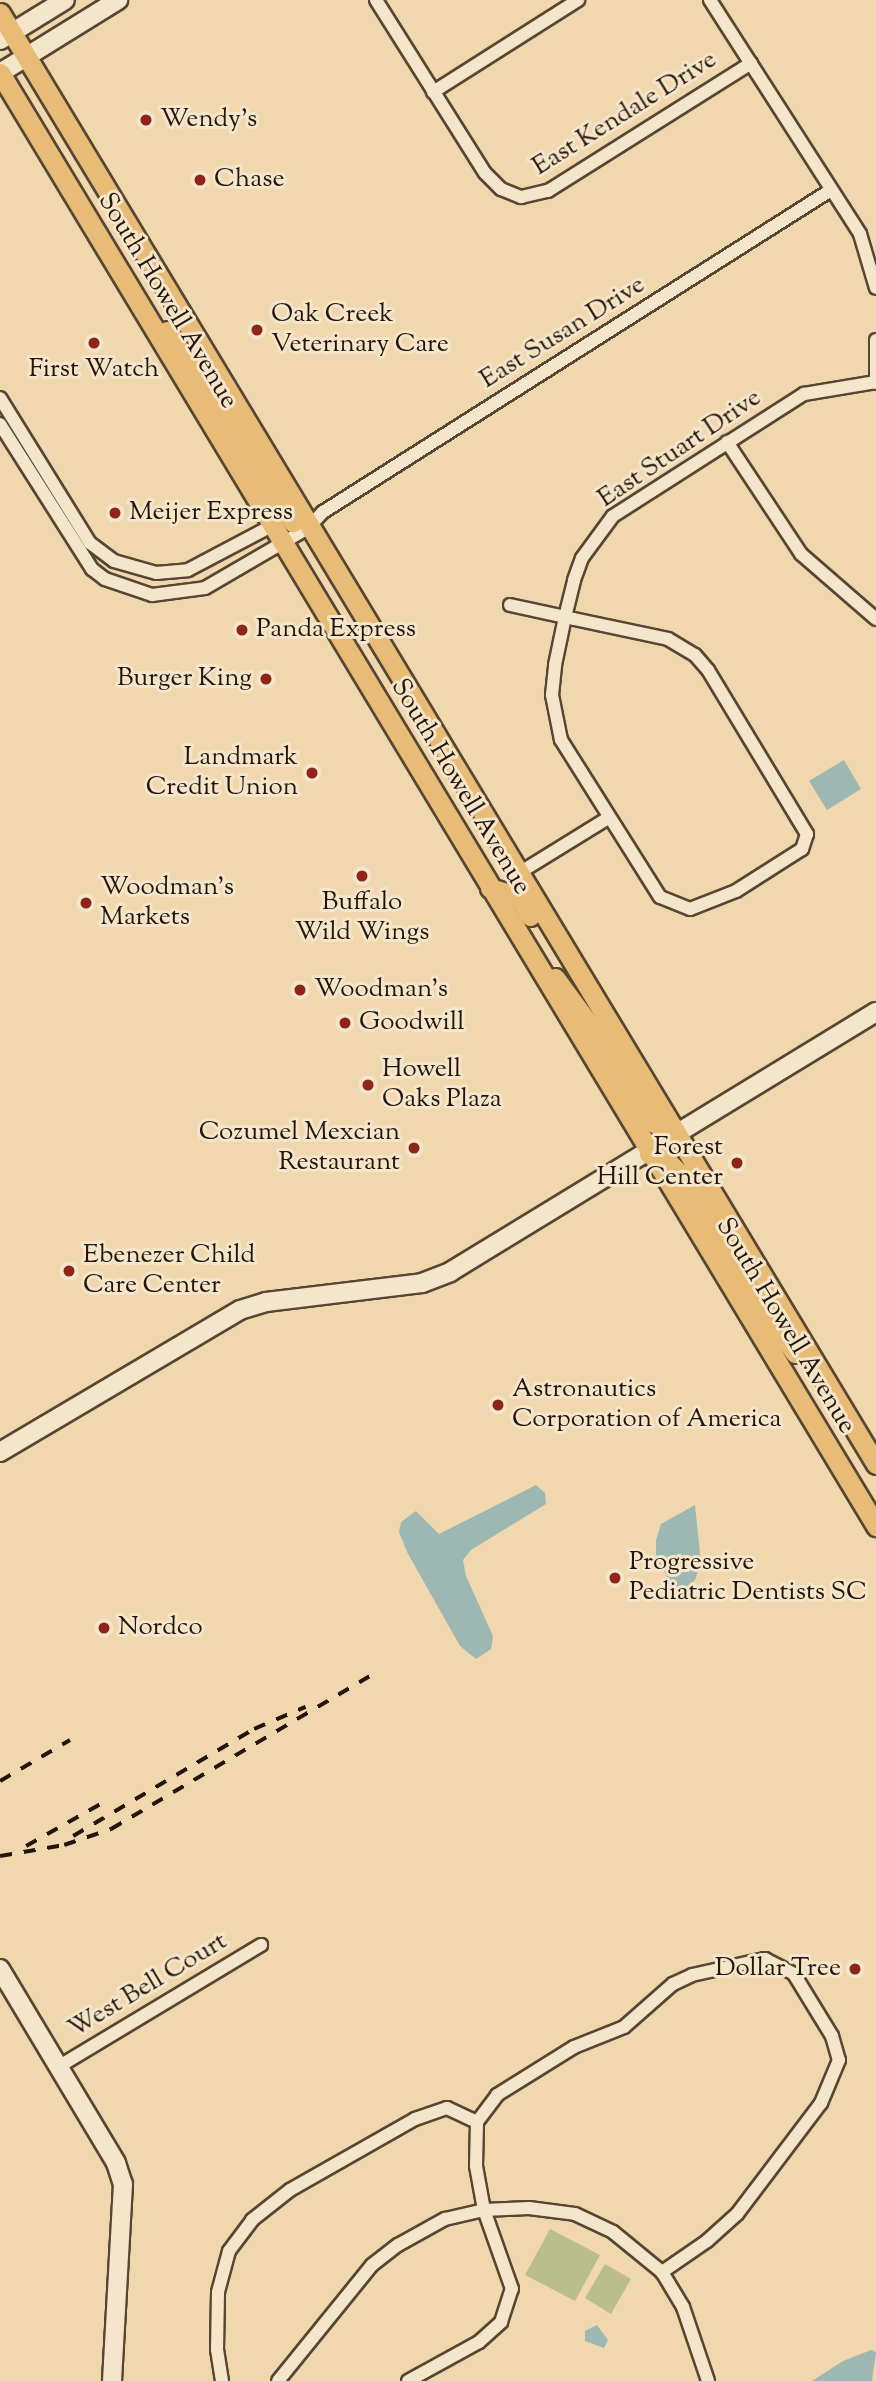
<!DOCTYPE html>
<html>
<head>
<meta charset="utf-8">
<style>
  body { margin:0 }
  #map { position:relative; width:876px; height:2381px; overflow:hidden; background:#f0d7ae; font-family:"Sorts Mill Goudy",serif }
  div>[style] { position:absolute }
  .green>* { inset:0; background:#babe8a }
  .water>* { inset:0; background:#9db8b3 }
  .roads { filter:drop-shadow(2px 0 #564632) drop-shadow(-2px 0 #564632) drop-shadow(0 2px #564632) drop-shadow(0 -2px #564632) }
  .street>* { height:12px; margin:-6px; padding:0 6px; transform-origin:6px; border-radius:6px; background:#f5e5ca }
  .secondary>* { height:18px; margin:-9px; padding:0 9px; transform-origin:9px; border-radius:9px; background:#f5e5ca }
  .primary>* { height:19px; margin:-9.5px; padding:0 9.5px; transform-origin:9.5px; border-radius:9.5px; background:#e8bc77 }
  .rail>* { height:3.5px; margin-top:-1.75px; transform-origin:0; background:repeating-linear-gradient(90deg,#231509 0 12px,transparent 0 24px) }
  .dots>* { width:19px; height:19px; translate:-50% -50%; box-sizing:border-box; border:4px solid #f5e5ca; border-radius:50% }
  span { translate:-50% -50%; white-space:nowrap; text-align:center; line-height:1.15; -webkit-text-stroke:6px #f5e5ca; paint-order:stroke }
  .street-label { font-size:26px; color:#231509 }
  .poi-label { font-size:26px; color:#231509 }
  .left { translate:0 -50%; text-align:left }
  .right { translate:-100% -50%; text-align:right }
</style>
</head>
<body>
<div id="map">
  <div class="green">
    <i style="clip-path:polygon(550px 2229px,600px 2255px,575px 2301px,525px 2275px)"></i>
    <i style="clip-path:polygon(605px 2264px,631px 2279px,611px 2314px,585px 2298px)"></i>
  </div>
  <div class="water">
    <i style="clip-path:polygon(844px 760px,861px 789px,827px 810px,809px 781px)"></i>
    <i style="clip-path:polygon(536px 1485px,545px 1493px,546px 1504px,471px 1550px,463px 1560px,466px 1576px,493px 1636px,491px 1649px,476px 1659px,460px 1646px,407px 1552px,399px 1532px,401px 1522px,416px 1511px,439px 1534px)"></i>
    <i style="clip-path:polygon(695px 1505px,701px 1563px,695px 1580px,686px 1588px,675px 1590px,656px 1558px,656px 1540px,661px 1524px)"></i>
    <i style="clip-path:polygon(597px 2325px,608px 2340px,604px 2348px,585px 2341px,585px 2331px)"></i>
    <i style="clip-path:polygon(871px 2350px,876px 2352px,872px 2381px,812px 2381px,843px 2361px)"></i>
  </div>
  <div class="roads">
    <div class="street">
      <i style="left:376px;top:0;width:204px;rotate:57.8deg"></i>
      <i style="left:485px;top:173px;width:23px;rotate:45deg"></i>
      <i style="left:501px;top:189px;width:22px;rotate:22deg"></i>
      <i style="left:521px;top:197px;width:28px;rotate:-13deg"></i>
      <i style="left:548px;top:191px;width:240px;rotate:-32.2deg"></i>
      <i style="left:710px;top:0;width:278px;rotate:57.3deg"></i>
      <i style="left:860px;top:234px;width:56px;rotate:73.5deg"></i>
      <i style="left:433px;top:92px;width:172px;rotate:-32.4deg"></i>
      <i style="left:876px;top:340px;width:43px;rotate:90deg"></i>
      <i style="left:0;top:398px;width:171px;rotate:58.2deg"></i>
      <i style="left:90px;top:543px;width:30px;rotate:37deg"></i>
      <i style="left:114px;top:561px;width:44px;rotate:15.9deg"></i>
      <i style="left:156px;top:573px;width:32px;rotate:-5deg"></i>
      <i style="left:188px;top:570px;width:101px;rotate:-27.8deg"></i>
      <i style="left:0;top:424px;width:172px;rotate:57.6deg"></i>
      <i style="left:92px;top:569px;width:16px;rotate:38deg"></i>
      <i style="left:105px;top:579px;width:50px;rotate:18.8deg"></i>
      <i style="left:152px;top:595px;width:53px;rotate:-7.5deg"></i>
      <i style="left:205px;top:588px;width:119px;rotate:-30.2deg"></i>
      <i style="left:308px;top:528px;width:22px;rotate:-47deg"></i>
      <i style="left:323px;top:512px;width:601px;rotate:-32.37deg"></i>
      <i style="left:727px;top:442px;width:134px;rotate:56.5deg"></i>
      <i style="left:801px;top:554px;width:99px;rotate:40.9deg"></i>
      <i style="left:510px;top:605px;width:56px;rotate:12.3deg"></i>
      <i style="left:565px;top:617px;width:9px;rotate:13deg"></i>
      <i style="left:574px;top:619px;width:96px;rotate:12deg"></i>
      <i style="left:668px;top:639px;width:31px;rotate:31deg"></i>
      <i style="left:695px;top:655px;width:20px;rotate:49deg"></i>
      <i style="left:708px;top:670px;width:192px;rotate:58.9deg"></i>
      <i style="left:807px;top:834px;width:16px;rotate:108deg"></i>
      <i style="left:802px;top:849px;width:78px;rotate:147.5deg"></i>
      <i style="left:736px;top:891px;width:49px;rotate:158.6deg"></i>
      <i style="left:690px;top:909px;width:32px;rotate:-158deg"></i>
      <i style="left:660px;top:897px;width:186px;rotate:-122.2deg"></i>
      <i style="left:561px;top:740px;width:46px;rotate:-101.3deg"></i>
      <i style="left:552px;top:695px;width:30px;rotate:-84deg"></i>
      <i style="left:555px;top:665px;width:49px;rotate:-78.2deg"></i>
      <i style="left:565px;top:617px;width:38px;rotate:-76deg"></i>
      <i style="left:574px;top:580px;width:23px;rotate:-70deg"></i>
      <i style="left:582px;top:558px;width:52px;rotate:-53.6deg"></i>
      <i style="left:613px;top:516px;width:227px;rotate:-32.6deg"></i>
      <i style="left:804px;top:394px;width:73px;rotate:-9.5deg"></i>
      <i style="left:519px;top:873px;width:105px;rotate:-31.7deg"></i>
      <i style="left:58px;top:2067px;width:237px;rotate:-31deg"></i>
      <i style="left:222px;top:2381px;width:31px;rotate:-99deg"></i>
      <i style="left:217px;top:2350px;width:58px;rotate:-89deg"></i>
      <i style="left:218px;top:2292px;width:42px;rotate:-75deg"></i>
      <i style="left:229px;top:2251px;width:39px;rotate:-53deg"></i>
      <i style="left:252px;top:2220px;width:48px;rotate:-38.3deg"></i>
      <i style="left:290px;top:2190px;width:144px;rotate:-29.6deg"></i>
      <i style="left:415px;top:2119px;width:34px;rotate:-19deg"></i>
      <i style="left:447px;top:2108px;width:33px;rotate:25deg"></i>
      <i style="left:278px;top:2381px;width:149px;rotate:-51deg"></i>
      <i style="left:372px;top:2265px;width:33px;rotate:-38deg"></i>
      <i style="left:398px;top:2245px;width:54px;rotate:-29deg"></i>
      <i style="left:445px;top:2219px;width:40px;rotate:-13deg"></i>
      <i style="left:484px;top:2210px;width:45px;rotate:-2.5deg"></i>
      <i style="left:529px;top:2208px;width:46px;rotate:7.4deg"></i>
      <i style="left:575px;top:2214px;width:42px;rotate:25.3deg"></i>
      <i style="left:613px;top:2232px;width:63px;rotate:39.2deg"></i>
      <i style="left:662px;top:2272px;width:41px;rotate:59deg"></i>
      <i style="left:683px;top:2307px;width:78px;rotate:71.3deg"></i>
      <i style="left:408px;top:2381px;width:81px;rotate:-28.8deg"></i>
      <i style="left:479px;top:2342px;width:30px;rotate:-42deg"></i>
      <i style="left:501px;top:2322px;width:35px;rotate:-72deg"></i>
      <i style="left:512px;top:2289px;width:84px;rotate:-109.5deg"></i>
      <i style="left:484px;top:2210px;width:45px;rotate:-100.3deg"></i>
      <i style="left:476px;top:2166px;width:44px;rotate:-88.7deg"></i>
      <i style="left:477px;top:2122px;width:34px;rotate:-53deg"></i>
      <i style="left:497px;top:2095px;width:91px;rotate:-31.9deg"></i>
      <i style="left:574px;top:2047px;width:54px;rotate:-21.8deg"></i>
      <i style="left:624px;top:2027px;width:65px;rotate:-41.3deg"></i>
      <i style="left:673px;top:1984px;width:21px;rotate:-25deg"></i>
      <i style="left:692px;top:1975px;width:75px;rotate:-12.4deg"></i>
      <i style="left:765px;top:1959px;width:33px;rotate:27deg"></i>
      <i style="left:794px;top:1974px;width:73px;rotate:58.5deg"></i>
      <i style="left:832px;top:2036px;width:25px;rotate:74deg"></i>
      <i style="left:839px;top:2060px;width:47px;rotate:112.7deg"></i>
      <i style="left:821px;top:2103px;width:139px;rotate:127.1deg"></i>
      <i style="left:737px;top:2214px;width:40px;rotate:138deg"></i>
      <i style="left:707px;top:2241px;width:55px;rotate:145.4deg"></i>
    </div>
    <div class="secondary">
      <i style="left:0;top:40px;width:76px;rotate:-31.6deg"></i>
      <i style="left:0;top:73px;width:139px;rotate:-31.7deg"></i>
      <i style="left:0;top:1452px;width:279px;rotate:-30.6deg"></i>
      <i style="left:240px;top:1310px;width:27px;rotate:-17deg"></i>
      <i style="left:266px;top:1302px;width:157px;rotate:-6.9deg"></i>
      <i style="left:422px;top:1283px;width:30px;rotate:-21deg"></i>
      <i style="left:450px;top:1272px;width:499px;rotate:-31.4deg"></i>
      <i style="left:0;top:1969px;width:226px;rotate:59.1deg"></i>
      <i style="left:116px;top:2163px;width:22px;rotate:72deg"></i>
      <i style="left:123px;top:2184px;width:197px;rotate:93.2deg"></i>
    </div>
    <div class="primary">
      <i style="left:0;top:13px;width:1695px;rotate:58.88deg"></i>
      <i style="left:0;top:73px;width:1697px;rotate:58.91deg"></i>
      <i style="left:167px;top:331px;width:229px;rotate:56.6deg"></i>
      <i style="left:490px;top:888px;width:30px;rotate:17deg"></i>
      <i style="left:519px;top:897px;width:22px;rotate:60deg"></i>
      <i style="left:555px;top:978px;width:71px;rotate:53.6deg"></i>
      <i style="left:597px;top:1035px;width:100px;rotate:58.5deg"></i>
      <i style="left:649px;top:1120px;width:32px;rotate:30deg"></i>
      <i style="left:649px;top:1154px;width:13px;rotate:9deg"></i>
      <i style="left:662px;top:1156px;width:24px;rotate:45deg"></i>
      <i style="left:679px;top:1173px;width:144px;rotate:59.2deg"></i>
      <i style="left:753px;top:1297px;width:70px;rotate:53.1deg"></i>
    </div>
  </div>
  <div class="rail">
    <i style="left:0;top:1781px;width:81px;rotate:-30.4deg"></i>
    <i style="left:73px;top:1836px;width:210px;rotate:-30.6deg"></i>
    <i style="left:254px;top:1729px;width:56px;rotate:-23.3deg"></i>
    <i style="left:26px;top:1846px;width:92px;rotate:-29.4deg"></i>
    <i style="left:0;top:1856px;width:65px;rotate:-9.8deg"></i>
    <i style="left:64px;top:1845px;width:50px;rotate:-18.8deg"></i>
    <i style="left:111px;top:1829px;width:308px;rotate:-30.6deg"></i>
  </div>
  <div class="dots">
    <i style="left:146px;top:120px;background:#8f2418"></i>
    <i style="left:200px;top:180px;background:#8f2418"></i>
    <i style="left:257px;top:330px;background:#8f2418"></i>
    <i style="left:94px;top:343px;background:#8f2418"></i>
    <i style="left:115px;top:513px;background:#8f2418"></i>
    <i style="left:242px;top:630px;background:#8f2418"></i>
    <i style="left:266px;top:679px;background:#8f2418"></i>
    <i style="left:312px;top:773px;background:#8f2418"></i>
    <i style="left:362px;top:876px;background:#8f2418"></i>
    <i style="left:86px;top:903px;background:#8f2418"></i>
    <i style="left:300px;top:990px;background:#8f2418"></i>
    <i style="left:345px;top:1023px;background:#8f2418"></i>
    <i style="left:368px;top:1085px;background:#8f2418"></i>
    <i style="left:414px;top:1148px;background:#8f2418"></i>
    <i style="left:737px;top:1163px;background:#8f2418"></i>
    <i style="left:69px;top:1271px;background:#8f2418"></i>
    <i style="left:498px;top:1405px;background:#8f2418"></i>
    <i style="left:615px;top:1578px;background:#8f2418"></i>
    <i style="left:104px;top:1628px;background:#8f2418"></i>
    <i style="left:855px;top:1969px;background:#8f2418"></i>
  </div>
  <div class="street-label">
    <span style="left:625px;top:114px;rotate:-32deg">East Kendale Drive</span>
    <span style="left:167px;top:301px;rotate:59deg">South Howell Avenue</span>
    <span style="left:563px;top:333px;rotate:-32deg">East Susan Drive</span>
    <span style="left:680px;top:449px;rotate:-34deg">East Stuart Drive</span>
    <span style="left:460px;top:787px;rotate:59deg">South Howell Avenue</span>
    <span style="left:785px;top:1326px;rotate:59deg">South Howell Avenue</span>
    <span style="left:148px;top:1986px;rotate:-31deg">West Bell Court</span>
  </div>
  <div class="poi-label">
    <span class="left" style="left:160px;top:120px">Wendy's</span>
    <span class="left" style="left:214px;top:180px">Chase</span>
    <span class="left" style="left:271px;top:330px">Oak Creek<br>Veterinary Care</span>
    <span style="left:94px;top:370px">First Watch</span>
    <span class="left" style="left:129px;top:513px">Meijer Express</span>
    <span class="left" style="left:256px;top:630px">Panda Express</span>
    <span class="right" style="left:252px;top:679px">Burger King</span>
    <span class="right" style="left:298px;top:773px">Landmark<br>Credit Union</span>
    <span class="left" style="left:100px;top:903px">Woodman's<br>Markets</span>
    <span style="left:362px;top:918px">Buffalo<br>Wild Wings</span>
    <span class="left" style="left:314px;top:990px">Woodman's</span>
    <span class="left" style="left:359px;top:1023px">Goodwill</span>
    <span class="left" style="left:382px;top:1085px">Howell<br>Oaks Plaza</span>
    <span class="right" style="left:400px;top:1148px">Cozumel Mexcian<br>Restaurant</span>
    <span class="right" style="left:723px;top:1163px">Forest<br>Hill Center</span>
    <span class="left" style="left:83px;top:1271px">Ebenezer Child<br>Care Center</span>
    <span class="left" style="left:512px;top:1405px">Astronautics<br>Corporation of America</span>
    <span class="left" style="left:629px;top:1578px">Progressive<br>Pediatric Dentists SC</span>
    <span class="left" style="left:118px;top:1628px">Nordco</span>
    <span class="right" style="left:841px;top:1969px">Dollar Tree</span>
  </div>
</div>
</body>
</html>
